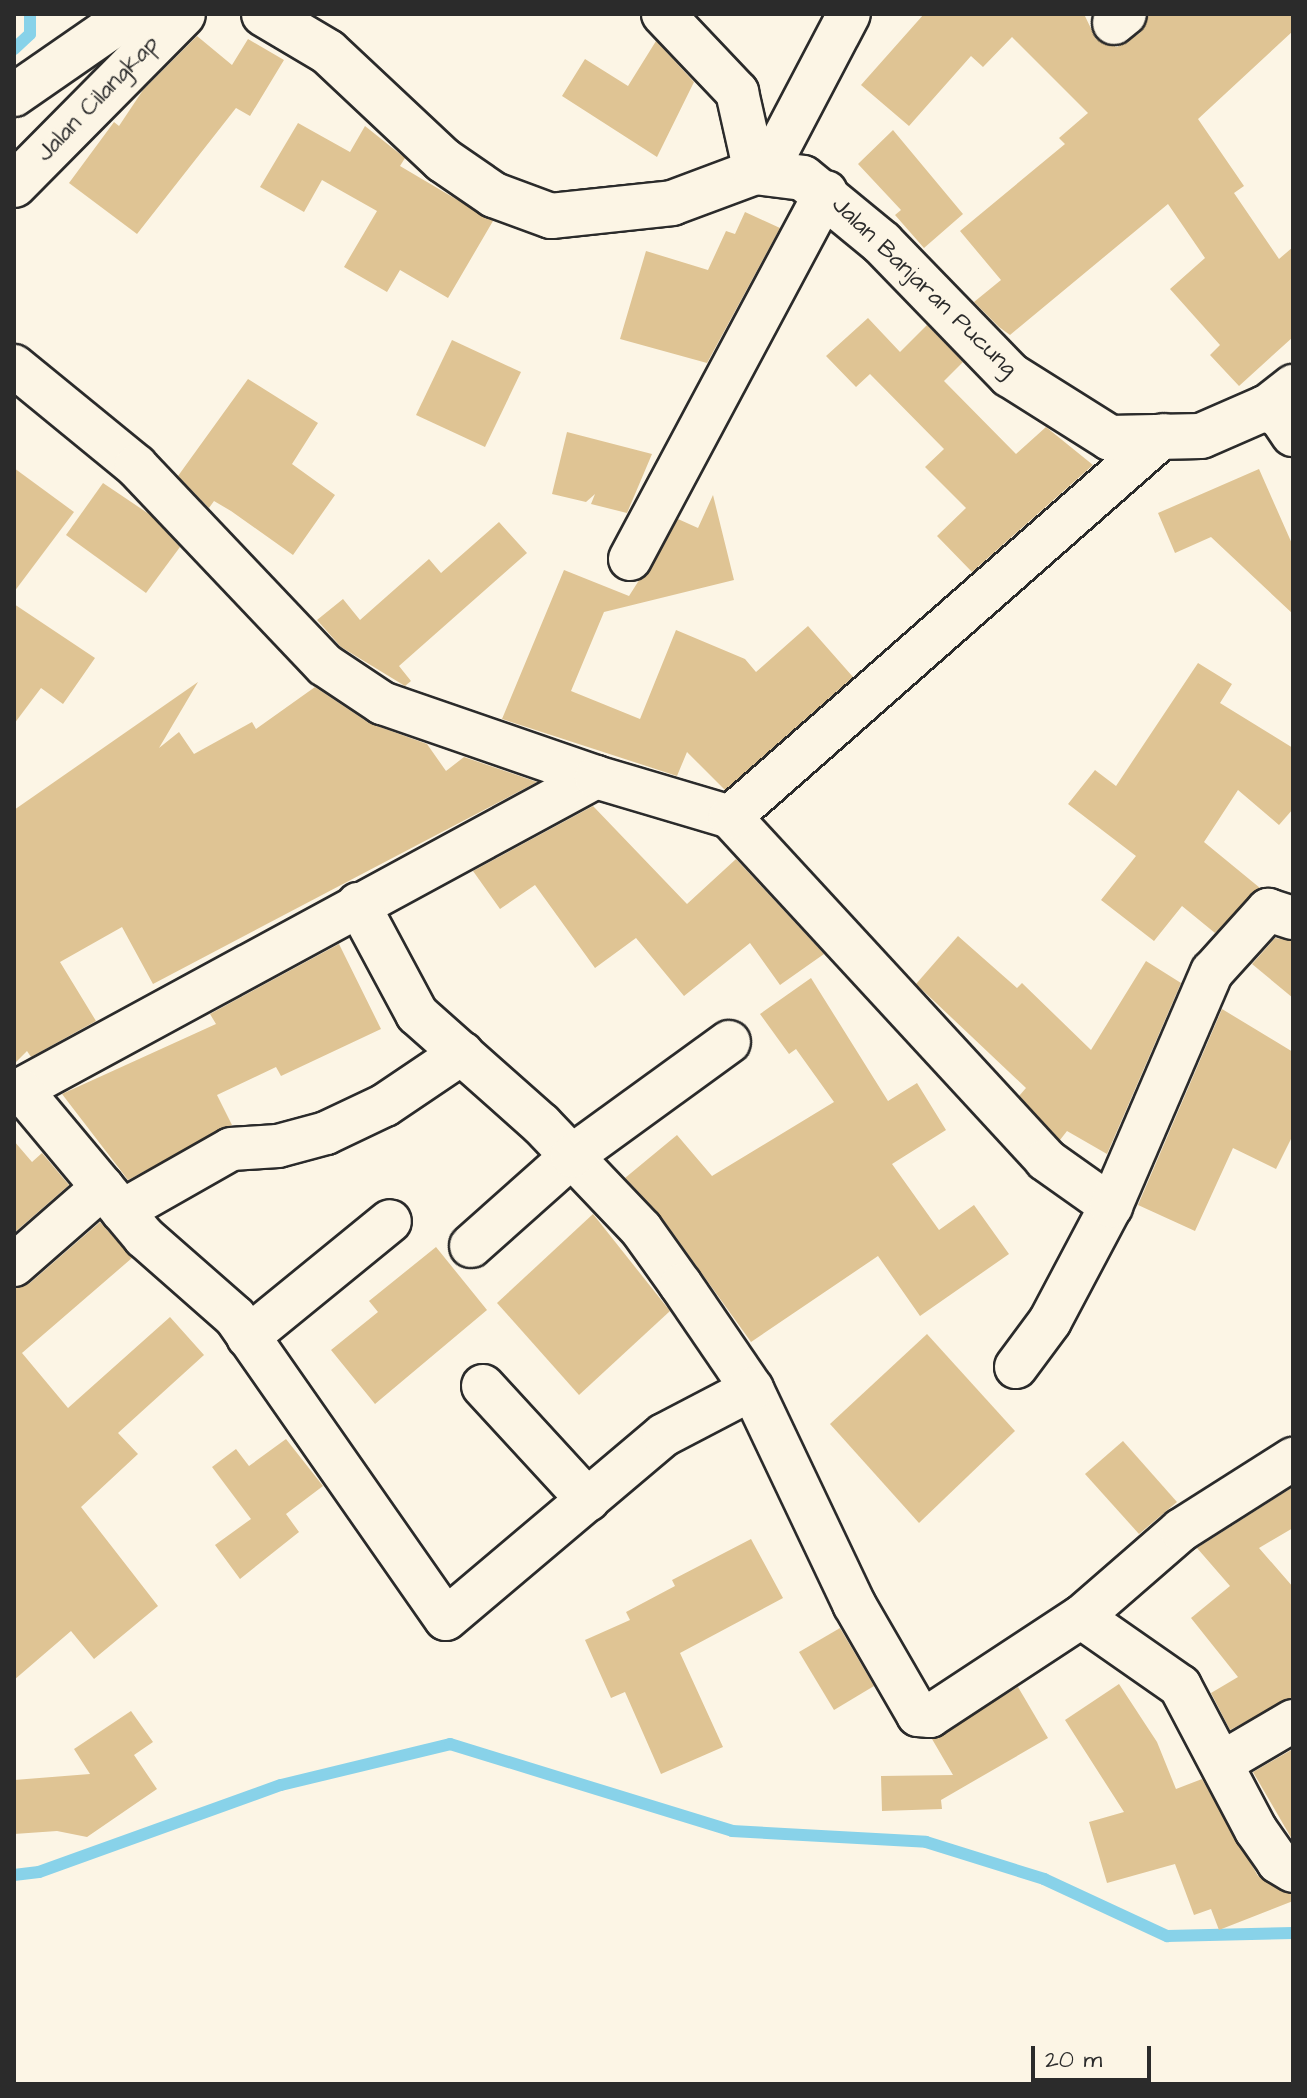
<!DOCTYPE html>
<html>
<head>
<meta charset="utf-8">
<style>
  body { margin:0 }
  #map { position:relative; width:1307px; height:2098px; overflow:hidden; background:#fcf5e5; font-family:"Architects Daughter",sans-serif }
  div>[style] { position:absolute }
  .stream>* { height:12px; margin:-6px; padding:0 6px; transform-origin:6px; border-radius:6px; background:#88d2e9 }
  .building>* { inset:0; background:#dfc494 }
  .roads { filter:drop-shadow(2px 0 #2b2b2b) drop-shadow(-2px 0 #2b2b2b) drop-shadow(0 2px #2b2b2b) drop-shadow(0 -2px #2b2b2b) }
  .minor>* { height:42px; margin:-21px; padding:0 21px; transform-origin:21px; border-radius:21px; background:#fcf5e5 }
  .tertiary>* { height:44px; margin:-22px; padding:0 22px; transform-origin:22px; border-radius:22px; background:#fcf5e5 }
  span { translate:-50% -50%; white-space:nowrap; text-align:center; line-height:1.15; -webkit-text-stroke:7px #fcf5e5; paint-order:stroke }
  .street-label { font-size:24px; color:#2b2b2b }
  .frame { position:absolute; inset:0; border:16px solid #2b2b2b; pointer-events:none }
  .scale { position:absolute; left:1031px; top:2046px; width:120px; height:36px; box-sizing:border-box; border:4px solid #2b2b2b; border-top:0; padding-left:10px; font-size:24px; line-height:28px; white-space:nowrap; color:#2b2b2b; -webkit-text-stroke:6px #fcf5e5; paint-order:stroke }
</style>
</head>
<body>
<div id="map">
  <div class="stream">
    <i style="left:14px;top:49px;width:22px;rotate:-43deg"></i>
    <i style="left:30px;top:34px;width:20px;rotate:-90deg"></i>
    <i style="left:14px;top:1875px;width:25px;rotate:-7deg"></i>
    <i style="left:39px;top:1872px;width:257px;rotate:-19.8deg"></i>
    <i style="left:281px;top:1785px;width:174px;rotate:-13.6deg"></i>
    <i style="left:450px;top:1744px;width:295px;rotate:17.1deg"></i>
    <i style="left:732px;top:1831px;width:194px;rotate:3.2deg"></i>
    <i style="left:926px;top:1842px;width:124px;rotate:17.4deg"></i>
    <i style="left:1044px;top:1879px;width:136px;rotate:24.9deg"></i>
    <i style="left:1167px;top:1936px;width:126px;rotate:-1.4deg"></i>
  </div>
  <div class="building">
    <i style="clip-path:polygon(924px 14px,1084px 14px,1096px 39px,1117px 47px,1140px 33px,1148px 14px,1293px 14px,1293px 31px,1198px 119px,1244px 186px,1234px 193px,1279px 259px,1293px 247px,1293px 337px,1239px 386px,1210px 355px,1220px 345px,1170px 289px,1205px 258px,1168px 204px,1010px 335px,999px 327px,974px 302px,1001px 280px,960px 231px,1065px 144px,1059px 138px,1088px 113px,1012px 37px,983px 67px,971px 56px,909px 126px,861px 85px)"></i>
    <i style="clip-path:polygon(197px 36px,232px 65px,248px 39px,284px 60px,250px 116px,236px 108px,137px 234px,69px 183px,114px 122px,119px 126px,143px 90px)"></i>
    <i style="clip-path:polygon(656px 41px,694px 82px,657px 157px,562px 96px,585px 59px,628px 86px)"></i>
    <i style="clip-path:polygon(298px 123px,350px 152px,365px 126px,405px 158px,400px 166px,493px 221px,448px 298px,400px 270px,387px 292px,344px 267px,377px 211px,322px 180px,304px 212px,260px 187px)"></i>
    <i style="clip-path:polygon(893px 130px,963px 214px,924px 248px,895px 215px,901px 210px,858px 164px)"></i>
    <i style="clip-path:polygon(745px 212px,780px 228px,707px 363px,620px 339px,646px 251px,708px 270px,726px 231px,735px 234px)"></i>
    <i style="clip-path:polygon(868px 318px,900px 352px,927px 325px,963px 362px,944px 381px,1016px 454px,1046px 427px,1093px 465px,972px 572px,937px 536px,966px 508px,925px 467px,944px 449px,870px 374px,856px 387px,826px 356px)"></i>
    <i style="clip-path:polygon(452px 340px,521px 372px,485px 447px,416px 415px)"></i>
    <i style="clip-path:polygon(248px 379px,318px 423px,292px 464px,335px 495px,293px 555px,231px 511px,214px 501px,209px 508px,178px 476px)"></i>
    <i style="clip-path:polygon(567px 432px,652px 454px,627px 513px,591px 504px,595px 494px,586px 502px,552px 494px)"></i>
    <i style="clip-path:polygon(14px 468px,74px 512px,14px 592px)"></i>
    <i style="clip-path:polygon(1259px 469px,1293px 546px,1293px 614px,1211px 537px,1175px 553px,1158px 513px)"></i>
    <i style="clip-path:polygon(103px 483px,149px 514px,180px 547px,146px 593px,66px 535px)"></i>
    <i style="clip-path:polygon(713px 495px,734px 580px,604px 612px,571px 691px,640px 719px,676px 630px,745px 659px,756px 672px,808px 626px,853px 677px,725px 790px,687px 752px,677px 776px,502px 719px,564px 570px,629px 596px,678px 519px,698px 528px)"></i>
    <i style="clip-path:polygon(499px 522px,527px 553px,399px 666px,411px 681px,405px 686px,341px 647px,317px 620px,343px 599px,360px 620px,429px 559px,441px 573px)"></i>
    <i style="clip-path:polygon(14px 604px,95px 658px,63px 704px,41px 688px,14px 724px)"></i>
    <i style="clip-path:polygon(1198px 663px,1232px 684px,1220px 703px,1293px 748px,1293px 809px,1279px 825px,1238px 790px,1204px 842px,1260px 888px,1215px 933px,1182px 906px,1154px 941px,1101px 900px,1136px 856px,1068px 804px,1095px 770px,1116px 786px)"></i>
    <i style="clip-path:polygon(198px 682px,159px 748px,179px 732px,194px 754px,252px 722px,256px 729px,315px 687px,369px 723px,427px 744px,446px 771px,464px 757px,537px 782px,153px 984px,122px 927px,60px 962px,96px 1021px,31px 1057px,27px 1051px,14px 1064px,14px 810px)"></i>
    <i style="clip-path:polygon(593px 806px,687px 904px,736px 859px,824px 954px,780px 985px,750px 943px,684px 996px,636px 938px,595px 968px,535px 885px,500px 909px,473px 871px)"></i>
    <i style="clip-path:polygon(958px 936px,1017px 988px,1022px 983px,1091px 1050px,1146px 961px,1181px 983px,1107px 1154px,1067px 1131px,1060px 1140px,1019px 1096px,1026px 1088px,916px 984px)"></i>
    <i style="clip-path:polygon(1275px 938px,1293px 941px,1293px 998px,1252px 964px)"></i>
    <i style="clip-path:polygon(339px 944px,381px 1029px,281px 1076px,276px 1067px,217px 1095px,232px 1125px,128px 1180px,62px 1094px,216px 1024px,210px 1014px)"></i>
    <i style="clip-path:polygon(811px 978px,888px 1101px,917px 1083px,946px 1130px,892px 1164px,939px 1230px,974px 1205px,1009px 1254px,920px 1316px,878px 1256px,751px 1342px,660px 1215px,625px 1178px,677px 1135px,712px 1176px,834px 1102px,796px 1049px,789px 1054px,760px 1014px)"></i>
    <i style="clip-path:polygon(1222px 1009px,1293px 1052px,1293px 1135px,1276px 1169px,1233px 1148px,1195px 1231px,1138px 1205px)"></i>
    <i style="clip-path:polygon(14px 1141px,32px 1162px,42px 1153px,69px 1185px,14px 1233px)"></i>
    <i style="clip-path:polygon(593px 1214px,670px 1311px,579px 1395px,497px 1303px)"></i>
    <i style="clip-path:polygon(100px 1222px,132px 1258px,22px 1353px,68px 1408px,170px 1317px,204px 1355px,118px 1433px,138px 1454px,81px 1507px,158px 1606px,94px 1659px,71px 1631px,14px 1680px,14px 1288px,30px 1283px)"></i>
    <i style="clip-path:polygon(436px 1247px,487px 1310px,375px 1404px,331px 1350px,378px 1312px,369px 1301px)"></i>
    <i style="clip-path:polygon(927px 1334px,1015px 1431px,919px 1523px,830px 1424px)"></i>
    <i style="clip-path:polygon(286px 1439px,323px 1486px,286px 1514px,299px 1532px,240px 1579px,215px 1545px,251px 1519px,212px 1467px,236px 1449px,249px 1466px)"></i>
    <i style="clip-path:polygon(1123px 1441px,1177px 1502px,1139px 1534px,1085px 1474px)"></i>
    <i style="clip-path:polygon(1293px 1487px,1293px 1528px,1259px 1548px,1293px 1587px,1293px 1697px,1230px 1730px,1211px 1693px,1238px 1677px,1191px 1618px,1230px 1586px,1197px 1548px)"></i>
    <i style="clip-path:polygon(751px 1539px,783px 1598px,680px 1653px,723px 1747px,661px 1774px,625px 1692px,611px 1698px,585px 1640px,630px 1620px,626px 1612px,675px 1586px,672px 1580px)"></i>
    <i style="clip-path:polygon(840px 1628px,874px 1686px,834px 1710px,799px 1652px)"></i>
    <i style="clip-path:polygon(1119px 1684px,1157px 1742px,1176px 1789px,1202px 1779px,1258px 1876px,1293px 1895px,1293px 1901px,1219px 1930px,1211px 1909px,1194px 1915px,1175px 1864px,1107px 1883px,1089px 1822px,1124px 1812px,1065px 1720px)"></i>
    <i style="clip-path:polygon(1018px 1687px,1048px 1738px,941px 1800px,942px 1809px,882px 1811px,881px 1776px,953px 1775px,932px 1739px)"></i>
    <i style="clip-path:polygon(131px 1711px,153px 1742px,134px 1755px,157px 1789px,87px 1837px,57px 1831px,14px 1834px,14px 1780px,90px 1774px,74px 1749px)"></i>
    <i style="clip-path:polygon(1293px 1749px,1293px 1841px,1253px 1772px)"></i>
  </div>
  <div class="roads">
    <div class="minor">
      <i style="left:663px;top:14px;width:108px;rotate:46.5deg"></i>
      <i style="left:737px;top:92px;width:82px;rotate:77.3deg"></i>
      <i style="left:1114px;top:23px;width:14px;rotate:-39deg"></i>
      <i style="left:14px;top:95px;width:142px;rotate:-34.7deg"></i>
      <i style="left:766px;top:172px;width:178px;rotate:-62.3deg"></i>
      <i style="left:14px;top:366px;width:158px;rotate:39.3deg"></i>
      <i style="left:136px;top:466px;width:274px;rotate:46.5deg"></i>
      <i style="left:325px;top:665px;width:69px;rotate:33.7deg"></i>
      <i style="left:382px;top:703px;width:226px;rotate:19.1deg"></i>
      <i style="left:596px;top:777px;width:662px;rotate:151.5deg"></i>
      <i style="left:1265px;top:408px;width:36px;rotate:-38deg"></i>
      <i style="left:630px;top:559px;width:416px;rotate:-61.9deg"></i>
      <i style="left:596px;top:777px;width:140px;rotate:16.6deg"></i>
      <i style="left:730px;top:817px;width:466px;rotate:47.3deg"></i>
      <i style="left:1046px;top:1160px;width:80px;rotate:35.3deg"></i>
      <i style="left:730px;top:817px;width:578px;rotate:-41.35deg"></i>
      <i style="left:358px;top:904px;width:125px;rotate:61.8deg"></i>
      <i style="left:417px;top:1014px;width:166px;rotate:41.6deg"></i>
      <i style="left:541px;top:1124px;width:145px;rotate:46.4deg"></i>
      <i style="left:641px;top:1229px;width:69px;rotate:54.5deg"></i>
      <i style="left:681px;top:1285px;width:126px;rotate:55.7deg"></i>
      <i style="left:752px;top:1389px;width:238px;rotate:64.6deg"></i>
      <i style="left:854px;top:1604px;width:128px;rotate:60deg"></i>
      <i style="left:918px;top:1715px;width:12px;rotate:5deg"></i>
      <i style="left:930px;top:1716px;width:181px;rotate:-33.3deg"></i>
      <i style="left:1081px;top:1617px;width:133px;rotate:-41deg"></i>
      <i style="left:1181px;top:1530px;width:133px;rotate:-32.4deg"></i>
      <i style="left:22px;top:1091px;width:190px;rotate:50.1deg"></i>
      <i style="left:144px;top:1237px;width:121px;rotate:41.3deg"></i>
      <i style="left:235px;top:1317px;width:368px;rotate:55.1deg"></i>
      <i style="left:446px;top:1619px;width:285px;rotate:-40.2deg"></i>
      <i style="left:664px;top:1435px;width:99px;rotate:-27.6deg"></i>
      <i style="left:122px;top:1211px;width:125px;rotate:-29.6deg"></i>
      <i style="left:231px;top:1149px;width:47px;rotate:-3.7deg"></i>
      <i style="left:278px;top:1146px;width:50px;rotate:-15.2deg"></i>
      <i style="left:326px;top:1133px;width:65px;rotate:-25.4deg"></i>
      <i style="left:385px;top:1105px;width:93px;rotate:-34deg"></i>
      <i style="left:471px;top:1246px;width:135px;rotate:-41.7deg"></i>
      <i style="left:572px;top:1156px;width:194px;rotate:-36deg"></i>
      <i style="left:14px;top:1265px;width:118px;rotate:-41.2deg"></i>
      <i style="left:248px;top:1337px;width:183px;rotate:-39.2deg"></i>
      <i style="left:1016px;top:1367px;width:57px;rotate:-53.5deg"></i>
      <i style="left:1050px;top:1321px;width:130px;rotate:-62.1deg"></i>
      <i style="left:1111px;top:1206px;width:255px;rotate:-66.7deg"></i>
      <i style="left:1212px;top:972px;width:84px;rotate:-47.9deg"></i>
      <i style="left:1268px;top:910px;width:26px;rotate:18deg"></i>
      <i style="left:483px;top:1386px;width:155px;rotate:47.4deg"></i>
      <i style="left:1081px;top:1617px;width:121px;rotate:34.9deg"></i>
      <i style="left:1180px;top:1686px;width:163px;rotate:62.2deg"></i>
      <i style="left:1256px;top:1830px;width:39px;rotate:55deg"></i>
      <i style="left:1278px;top:1862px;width:17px;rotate:31deg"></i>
      <i style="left:1223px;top:1762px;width:81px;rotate:-30.4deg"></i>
    </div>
    <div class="tertiary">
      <i style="left:264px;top:14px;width:74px;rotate:30.7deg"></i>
      <i style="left:328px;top:52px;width:158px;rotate:43.2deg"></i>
      <i style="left:443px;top:160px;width:62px;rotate:34.5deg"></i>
      <i style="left:494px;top:195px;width:61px;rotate:20.2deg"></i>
      <i style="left:551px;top:216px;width:122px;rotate:-6.1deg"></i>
      <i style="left:672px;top:203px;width:89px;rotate:-20.5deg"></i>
      <i style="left:755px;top:172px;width:48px;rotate:7.1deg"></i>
      <i style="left:803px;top:178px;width:102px;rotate:39.4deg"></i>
      <i style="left:882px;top:243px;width:184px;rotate:45.9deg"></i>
      <i style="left:1010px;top:375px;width:118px;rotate:32.2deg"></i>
      <i style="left:1110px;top:438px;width:91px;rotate:-1.3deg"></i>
      <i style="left:1201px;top:436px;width:70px;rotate:-23.6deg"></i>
      <i style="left:1265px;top:408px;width:18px;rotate:27deg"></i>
      <i style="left:1281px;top:416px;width:22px;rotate:56deg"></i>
      <i style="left:14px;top:185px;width:240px;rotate:-45.3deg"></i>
    </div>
  </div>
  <div class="street-label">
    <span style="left:98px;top:99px;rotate:-46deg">Jalan Cilangkap</span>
    <span style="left:924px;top:287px;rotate:44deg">Jalan Banjaran Pucung</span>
  </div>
  <div class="frame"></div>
  <div class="scale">20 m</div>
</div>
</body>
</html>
